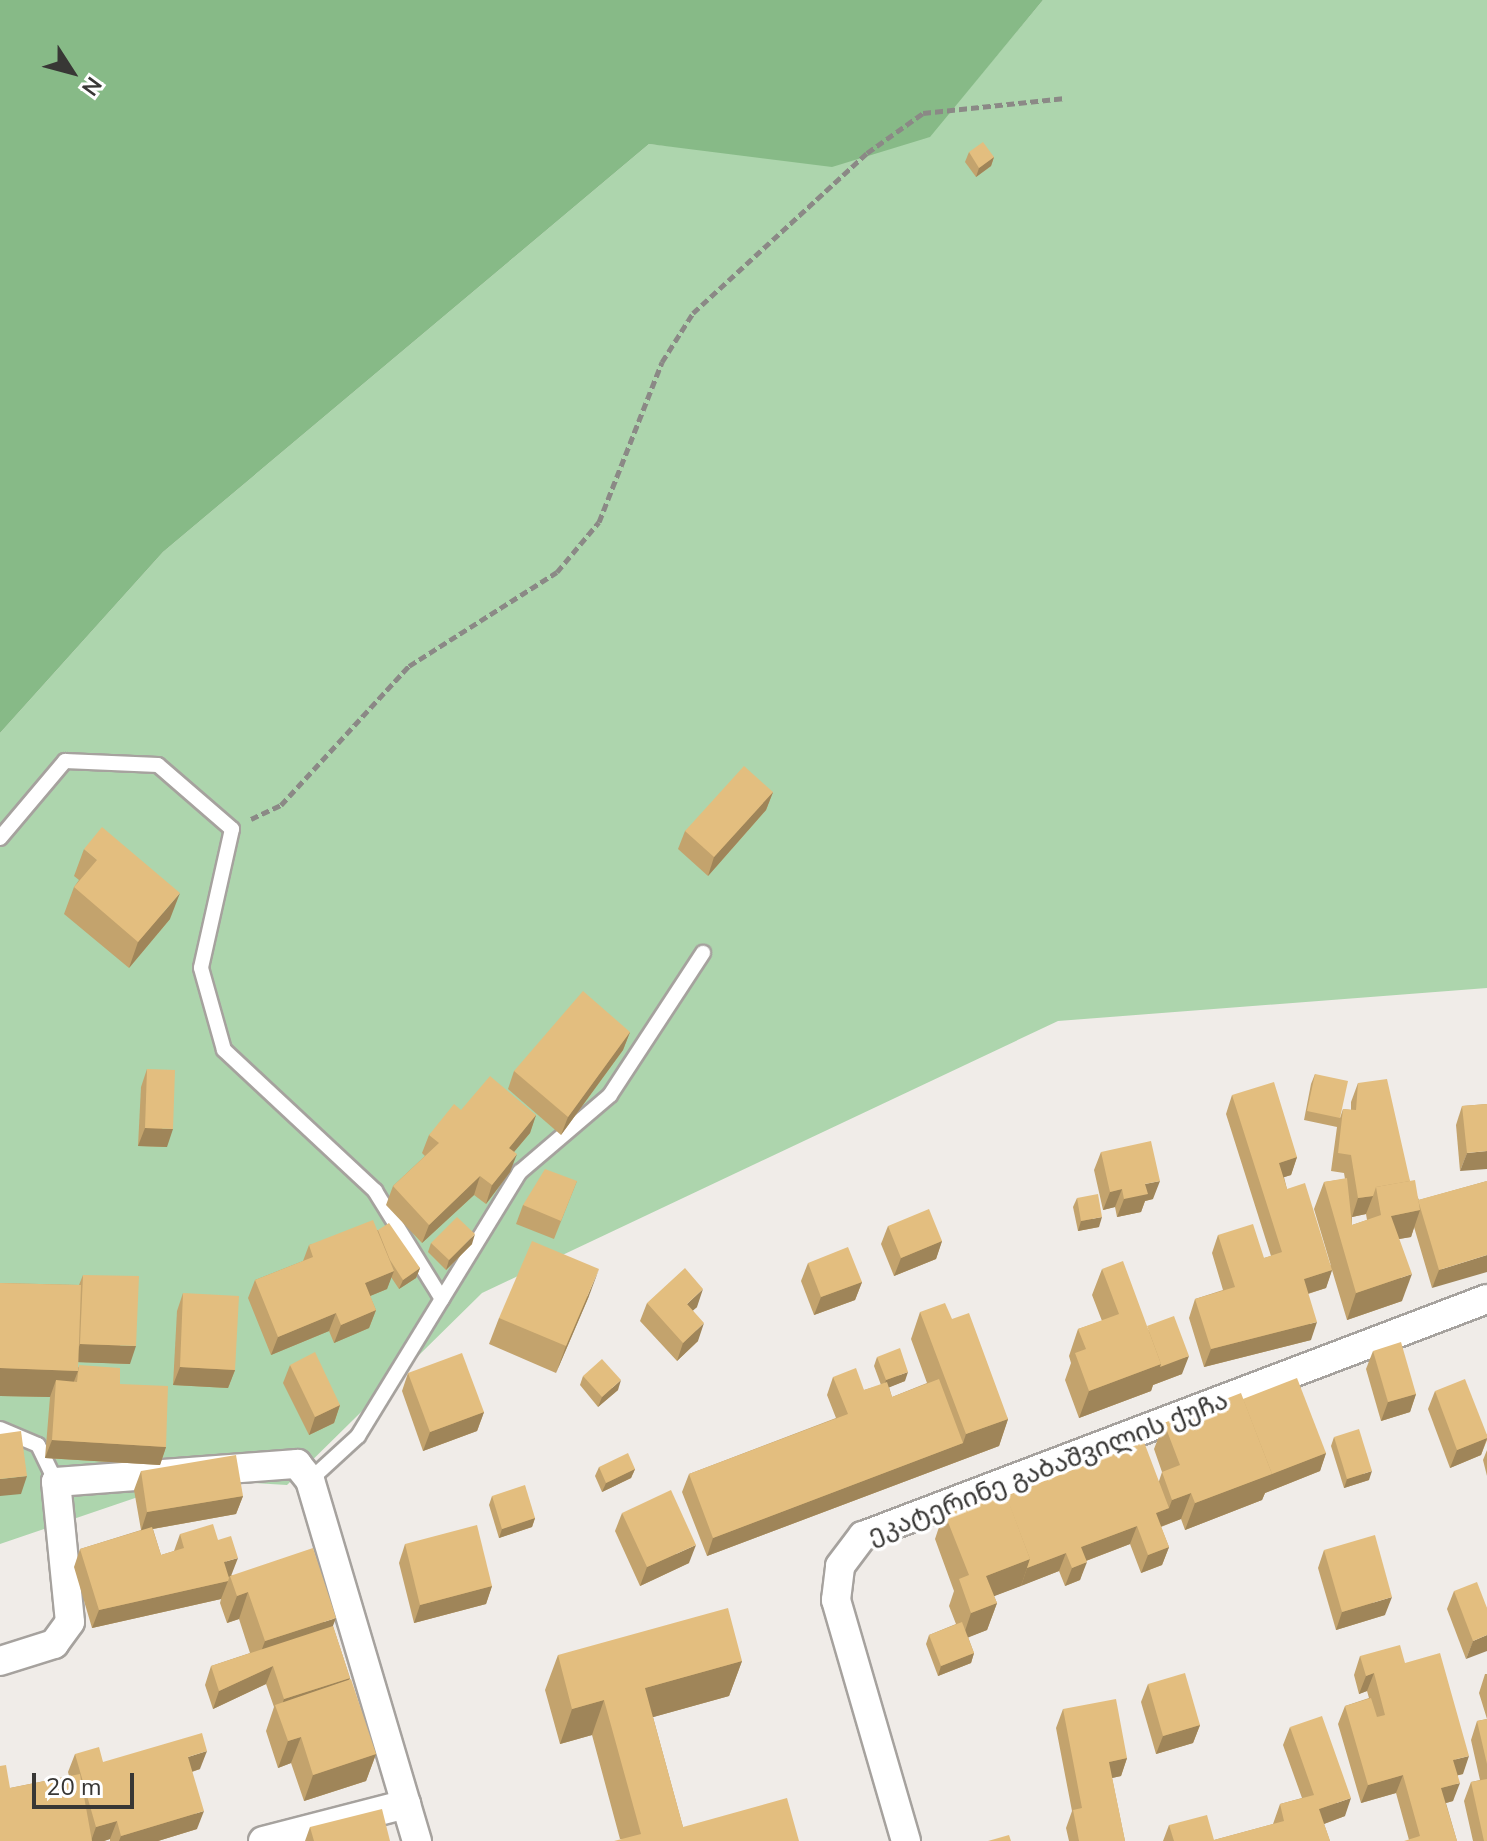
<!DOCTYPE html>
<html>
<head>
<meta charset="utf-8">
<style>
  body { margin:0 }
  #map { position:relative; width:1487px; height:1841px; overflow:hidden; background:#f0ece8; font-family:"Nunito Sans","Noto Sans Georgian",sans-serif }
  div>[style] { position:absolute }
  .green>* { inset:0; background:#add5ad }
  .forest>* { inset:0; background:#87ba87 }
  .path>* { height:5px; margin-top:-2.5px; transform-origin:0; background:repeating-linear-gradient(90deg,#8b8986 0 8px,transparent 0 12px) }
  .roads { filter:drop-shadow(2px 0 #a6a29e) drop-shadow(-2px 0 #a6a29e) drop-shadow(0 2px #a6a29e) drop-shadow(0 -2px #a6a29e) }
  .service>* { height:14px; margin:-7px; padding:0 7px; transform-origin:7px; border-radius:7px; background:#fff }
  .minor>* { height:28px; margin:-14px; padding:0 14px; transform-origin:14px; border-radius:14px; background:#fff }
  .wall>* { inset:0; background:#c3a36d }
  .shaded-wall>* { inset:0; background:#9f8559 }
  .building>* { inset:0; background:#e3be7f }
  span { translate:-50% -50%; white-space:nowrap; text-align:center; line-height:1.15; -webkit-text-stroke:7px #fff; paint-order:stroke }
  .street-label { font-size:26px; color:#383735 }
  .north { position:absolute; left:32px; top:32px; width:80px; height:80px; -webkit-text-stroke:6px #fff; paint-order:stroke; rotate:126deg; font-size:22px; font-weight:700; line-height:32px; text-align:center; color:#383735 }
  .north::after { content:''; display:block; margin:auto; width:28px; height:36px; background:#383735; clip-path:polygon(50% 0,100% 100%,50% 72%,0 100%) }
  .scale { position:absolute; left:32px; top:1773px; width:102px; height:36px; box-sizing:border-box; border:4px solid #383735; border-top:0; padding-left:10px; font-size:24px; line-height:28px; white-space:nowrap; color:#383735; -webkit-text-stroke:6px #fff; paint-order:stroke }
</style>
</head>
<body>
<div id="map">
  <div class="green">
    <i style="clip-path:polygon(1043px 0,1487px 0,1487px 988px,1058px 1021px,482px 1293px,287px 1485px,239px 1482px,138px 1497px,0 1544px,0 733px,163px 552px,649px 144px,731px 152px,929px 137px)"></i>
  </div>
  <div class="forest">
    <i style="clip-path:polygon(0 0,1043px 0,930px 137px,832px 167px,649px 144px,163px 552px,0 733px)"></i>
  </div>
  <div class="path">
    <i style="left:251px;top:819px;width:33px;rotate:-25deg"></i>
    <i style="left:281px;top:805px;width:189px;rotate:-47.4deg"></i>
    <i style="left:409px;top:666px;width:175px;rotate:-32.4deg"></i>
    <i style="left:557px;top:572px;width:65px;rotate:-50deg"></i>
    <i style="left:599px;top:522px;width:172px;rotate:-68.5deg"></i>
    <i style="left:662px;top:362px;width:58px;rotate:-57.7deg"></i>
    <i style="left:693px;top:313px;width:236px;rotate:-42.6deg"></i>
    <i style="left:867px;top:153px;width:69px;rotate:-35.5deg"></i>
    <i style="left:923px;top:113px;width:143px;rotate:-6deg"></i>
  </div>
  <div class="roads">
    <div class="service">
      <i style="left:0;top:838px;width:101px;rotate:-49.8deg"></i>
      <i style="left:65px;top:761px;width:93px;rotate:2.5deg"></i>
      <i style="left:158px;top:765px;width:98px;rotate:40.9deg"></i>
      <i style="left:232px;top:829px;width:142px;rotate:102.6deg"></i>
      <i style="left:201px;top:968px;width:85px;rotate:74.3deg"></i>
      <i style="left:224px;top:1050px;width:207px;rotate:43deg"></i>
      <i style="left:375px;top:1191px;width:127px;rotate:58.2deg"></i>
      <i style="left:0;top:1429px;width:41px;rotate:22.8deg"></i>
      <i style="left:38px;top:1445px;width:41px;rotate:64.1deg"></i>
      <i style="left:310px;top:1480px;width:65px;rotate:-42.5deg"></i>
      <i style="left:358px;top:1436px;width:310px;rotate:-58.5deg"></i>
      <i style="left:520px;top:1172px;width:118px;rotate:-40.5deg"></i>
      <i style="left:610px;top:1095px;width:170px;rotate:-56.8deg"></i>
    </div>
    <div class="minor">
      <i style="left:0;top:1661px;width:57px;rotate:-17.5deg"></i>
      <i style="left:54px;top:1644px;width:27px;rotate:-54deg"></i>
      <i style="left:70px;top:1622px;width:141px;rotate:-95.7deg"></i>
      <i style="left:56px;top:1482px;width:242px;rotate:-4.3deg"></i>
      <i style="left:297px;top:1464px;width:21px;rotate:51deg"></i>
      <i style="left:310px;top:1480px;width:377px;rotate:73.5deg"></i>
      <i style="left:263px;top:1841px;width:148px;rotate:-14.5deg"></i>
      <i style="left:906px;top:1841px;width:251px;rotate:-106.2deg"></i>
      <i style="left:836px;top:1600px;width:34px;rotate:-83deg"></i>
      <i style="left:840px;top:1566px;width:38px;rotate:-53deg"></i>
      <i style="left:863px;top:1536px;width:667px;rotate:-20.8deg"></i>
    </div>
  </div>
  <div class="wall">
    <i style="clip-path:polygon(969px 152px,994px 157px,991px 166px,976px 177px,965px 162px)"></i>
    <i style="clip-path:polygon(773px 792px,766px 810px,708px 876px,678px 849px,685px 831px)"></i>
    <i style="clip-path:polygon(84px 849px,170px 919px,129px 968px,64px 914px,74px 887px,79px 880px,74px 876px)"></i>
    <i style="clip-path:polygon(630px 1032px,623px 1050px,561px 1135px,508px 1089px,514px 1071px)"></i>
    <i style="clip-path:polygon(147px 1069px,167px 1147px,138px 1146px,141px 1087px)"></i>
    <i style="clip-path:polygon(evenodd,1315px 1074px,1340px 1118px,1343px 1109px,1351px 1110px,1351px 1102px,1358px 1083px,1410px 1181px,1419px 1200px,1487px 1181px,1432px 1288px,1414px 1227px,1411px 1237px,1399px 1239px,1402px 1301px,1347px 1320px,1332px 1270px,1326px 1288px,1308px 1294px,1311px 1340px,1204px 1367px,1189px 1318px,1195px 1299px,1223px 1290px,1212px 1253px,1218px 1235px,1264px 1258px,1271px 1256px,1226px 1114px,1232px 1095px,1297px 1157px,1291px 1175px,1284px 1177px,1287px 1189px,1331px 1266px,1314px 1209px,1324px 1182px,1345px 1179px,1344px 1173px,1331px 1171px,1337px 1127px,1304px 1120px,1311px 1084px,1315px 1074px,1366px 1214px,1367px 1220px,1352px 1225px,1352px 1217px,1366px 1214px)"></i>
    <i style="clip-path:polygon(1487px 1104px,1460px 1171px,1456px 1125px,1462px 1106px)"></i>
    <i style="clip-path:polygon(461px 1110px,536px 1115px,530px 1133px,514px 1152px,510px 1172px,486px 1204px,474px 1195px,422px 1243px,386px 1205px,393px 1186px,425px 1156px,422px 1153px,429px 1135px)"></i>
    <i style="clip-path:polygon(1101px 1152px,1153px 1199px,1145px 1201px,1141px 1212px,1117px 1217px,1115px 1207px,1103px 1210px,1094px 1170px)"></i>
    <i style="clip-path:polygon(577px 1181px,554px 1239px,516px 1224px,523px 1205px)"></i>
    <i style="clip-path:polygon(1077px 1198px,1099px 1227px,1078px 1231px,1073px 1207px)"></i>
    <i style="clip-path:polygon(888px 1226px,942px 1241px,936px 1259px,894px 1276px,881px 1244px)"></i>
    <i style="clip-path:polygon(378px 1230px,420px 1268px,416px 1278px,399px 1289px,391px 1277px,387px 1289px,370px 1296px,376px 1310px,369px 1328px,334px 1343px,329px 1331px,271px 1355px,248px 1298px,255px 1280px,303px 1261px,309px 1245px)"></i>
    <i style="clip-path:polygon(431px 1243px,472px 1244px,446px 1270px,428px 1252px)"></i>
    <i style="clip-path:polygon(808px 1263px,862px 1282px,855px 1300px,814px 1315px,801px 1281px)"></i>
    <i style="clip-path:polygon(1102px 1269px,1182px 1374px,1153px 1385px,1151px 1391px,1079px 1418px,1065px 1380px,1071px 1363px,1069px 1356px,1078px 1329px,1102px 1321px,1092px 1295px)"></i>
    <i style="clip-path:polygon(83px 1275px,130px 1364px,78px 1362px,78px 1367px,120px 1384px,166px 1447px,160px 1465px,45px 1458px,50px 1397px,0 1396px,0 1283px,79px 1285px)"></i>
    <i style="clip-path:polygon(183px 1293px,235px 1370px,228px 1388px,173px 1385px,177px 1311px)"></i>
    <i style="clip-path:polygon(589px 1296px,556px 1373px,489px 1344px,499px 1318px)"></i>
    <i style="clip-path:polygon(647px 1303px,697px 1307px,693px 1310px,698px 1341px,677px 1361px,640px 1321px)"></i>
    <i style="clip-path:polygon(920px 1312px,952px 1319px,1008px 1419px,999px 1446px,707px 1556px,682px 1492px,689px 1474px,836px 1418px,827px 1395px,833px 1377px,864px 1390px,881px 1385px,874px 1366px,877px 1357px,905px 1381px,889px 1387px,892px 1397px,927px 1383px,911px 1339px)"></i>
    <i style="clip-path:polygon(1373px 1351px,1416px 1394px,1410px 1412px,1381px 1421px,1366px 1369px)"></i>
    <i style="clip-path:polygon(290px 1365px,340px 1405px,334px 1423px,309px 1435px,283px 1383px)"></i>
    <i style="clip-path:polygon(408px 1373px,484px 1412px,477px 1431px,423px 1451px,402px 1391px)"></i>
    <i style="clip-path:polygon(583px 1376px,618px 1390px,598px 1407px,580px 1385px)"></i>
    <i style="clip-path:polygon(1435px 1391px,1487px 1435px,1487px 1440px,1481px 1455px,1450px 1468px,1428px 1409px)"></i>
    <i style="clip-path:polygon(1243px 1399px,1326px 1453px,1320px 1471px,1265px 1493px,1262px 1500px,1185px 1530px,1181px 1519px,1161px 1527px,1169px 1547px,1162px 1565px,1141px 1573px,1130px 1544px,1086px 1561px,1080px 1580px,1065px 1586px,1059px 1571px,994px 1596px,997px 1603px,987px 1630px,968px 1637px,974px 1653px,971px 1663px,938px 1676px,926px 1644px,929px 1635px,956px 1624px,949px 1606px,954px 1591px,935px 1539px,944px 1512px,1006px 1496px,1159px 1481px,1162px 1472px,1154px 1449px,1164px 1423px)"></i>
    <i style="clip-path:polygon(1334px 1437px,1369px 1480px,1344px 1488px,1331px 1446px)"></i>
    <i style="clip-path:polygon(1487px 1450px,1487px 1476px,1483px 1460px)"></i>
    <i style="clip-path:polygon(599px 1467px,635px 1469px,631px 1478px,602px 1492px,595px 1476px)"></i>
    <i style="clip-path:polygon(141px 1471px,243px 1496px,236px 1514px,153px 1529px,161px 1555px,174px 1551px,180px 1534px,218px 1540px,231px 1575px,333px 1626px,350px 1678px,349px 1680px,376px 1754px,366px 1781px,304px 1801px,291px 1763px,278px 1768px,266px 1731px,274px 1707px,266px 1684px,213px 1709px,205px 1685px,211px 1666px,250px 1653px,239px 1619px,227px 1623px,220px 1603px,221px 1599px,92px 1628px,74px 1567px,80px 1549px,141px 1530px,134px 1490px)"></i>
    <i style="clip-path:polygon(492px 1496px,535px 1518px,532px 1527px,499px 1538px,489px 1505px)"></i>
    <i style="clip-path:polygon(622px 1513px,689px 1563px,640px 1586px,615px 1531px)"></i>
    <i style="clip-path:polygon(405px 1544px,492px 1586px,486px 1604px,414px 1623px,399px 1563px)"></i>
    <i style="clip-path:polygon(1324px 1550px,1385px 1615px,1336px 1630px,1318px 1568px)"></i>
    <i style="clip-path:polygon(1454px 1591px,1487px 1608px,1466px 1659px,1447px 1609px)"></i>
    <i style="clip-path:polygon(558px 1655px,742px 1661px,729px 1696px,653px 1717px,683px 1827px,799px 1841px,620px 1839px,592px 1735px,560px 1744px,545px 1690px)"></i>
    <i style="clip-path:polygon(1360px 1656px,1405px 1663px,1463px 1774px,1458px 1775px,1453px 1801px,1446px 1803px,1457px 1841px,1409px 1840px,1396px 1793px,1361px 1803px,1338px 1724px,1345px 1706px,1369px 1698px,1367px 1691px,1359px 1694px,1354px 1675px)"></i>
    <i style="clip-path:polygon(1485px 1674px,1487px 1674px,1487px 1841px,1473px 1841px,1464px 1801px,1471px 1782px,1480px 1780px,1471px 1740px,1477px 1721px,1487px 1719px,1479px 1693px)"></i>
    <i style="clip-path:polygon(1148px 1684px,1200px 1725px,1193px 1743px,1156px 1754px,1141px 1702px)"></i>
    <i style="clip-path:polygon(1063px 1709px,1127px 1758px,1121px 1776px,1112px 1778px,1125px 1841px,1069px 1841px,1066px 1828px,1072px 1811px,1056px 1728px)"></i>
    <i style="clip-path:polygon(1290px 1727px,1345px 1816px,1324px 1824px,1330px 1841px,1163px 1841px,1169px 1825px,1214px 1840px,1273px 1824px,1280px 1804px,1302px 1798px,1283px 1745px)"></i>
    <i style="clip-path:polygon(75px 1754px,103px 1762px,200px 1769px,192px 1772px,197px 1829px,158px 1841px,110px 1841px,110px 1839px,104px 1841px,0 1841px,10px 1788px,69px 1776px,68px 1772px)"></i>
    <i style="clip-path:polygon(310px 1827px,390px 1841px,305px 1841px)"></i>
  </div>
  <div class="shaded-wall">
    <i style="clip-path:polygon(994px 157px,991px 166px,976px 177px,979px 168px)"></i>
    <i style="clip-path:polygon(773px 792px,766px 810px,708px 876px,714px 857px)"></i>
    <i style="clip-path:polygon(180px 893px,170px 919px,129px 968px,138px 942px)"></i>
    <i style="clip-path:polygon(630px 1032px,623px 1050px,561px 1135px,568px 1117px)"></i>
    <i style="clip-path:polygon(536px 1115px,530px 1133px,502px 1166px,509px 1148px)"></i>
    <i style="clip-path:polygon(145px 1128px,173px 1129px,167px 1147px,138px 1146px)"></i>
    <i style="clip-path:polygon(1487px 1151px,1487px 1169px,1460px 1171px,1467px 1153px)"></i>
    <i style="clip-path:polygon(517px 1154px,510px 1172px,486px 1204px,492px 1185px)"></i>
    <i style="clip-path:polygon(1297px 1157px,1291px 1175px,1272px 1181px,1279px 1163px)"></i>
    <i style="clip-path:polygon(480px 1176px,474px 1195px,422px 1243px,429px 1225px)"></i>
    <i style="clip-path:polygon(1160px 1181px,1153px 1199px,1145px 1201px,1141px 1212px,1117px 1217px,1124px 1199px,1145px 1184px)"></i>
    <i style="clip-path:polygon(1122px 1189px,1115px 1207px,1103px 1210px,1110px 1192px)"></i>
    <i style="clip-path:polygon(1373px 1196px,1366px 1214px,1352px 1217px,1358px 1198px)"></i>
    <i style="clip-path:polygon(1420px 1210px,1411px 1237px,1381px 1242px,1391px 1216px)"></i>
    <i style="clip-path:polygon(1102px 1217px,1099px 1227px,1078px 1231px,1081px 1221px)"></i>
    <i style="clip-path:polygon(475px 1234px,472px 1244px,446px 1270px,449px 1260px)"></i>
    <i style="clip-path:polygon(942px 1241px,936px 1259px,894px 1276px,901px 1258px)"></i>
    <i style="clip-path:polygon(1487px 1255px,1487px 1272px,1432px 1288px,1439px 1270px)"></i>
    <i style="clip-path:polygon(420px 1268px,416px 1278px,399px 1289px,403px 1280px)"></i>
    <i style="clip-path:polygon(599px 1269px,589px 1296px,556px 1373px,566px 1346px)"></i>
    <i style="clip-path:polygon(1332px 1270px,1326px 1288px,1297px 1297px,1304px 1279px)"></i>
    <i style="clip-path:polygon(394px 1271px,387px 1289px,358px 1301px,365px 1283px)"></i>
    <i style="clip-path:polygon(1412px 1274px,1402px 1301px,1347px 1320px,1356px 1293px)"></i>
    <i style="clip-path:polygon(862px 1282px,855px 1300px,814px 1315px,821px 1297px)"></i>
    <i style="clip-path:polygon(703px 1289px,697px 1307px,680px 1322px,687px 1304px)"></i>
    <i style="clip-path:polygon(376px 1310px,369px 1328px,334px 1343px,341px 1325px)"></i>
    <i style="clip-path:polygon(336px 1313px,329px 1331px,271px 1355px,278px 1337px)"></i>
    <i style="clip-path:polygon(1317px 1322px,1311px 1340px,1204px 1367px,1211px 1349px)"></i>
    <i style="clip-path:polygon(704px 1323px,698px 1341px,677px 1361px,683px 1343px)"></i>
    <i style="clip-path:polygon(80px 1344px,136px 1346px,130px 1364px,74px 1362px)"></i>
    <i style="clip-path:polygon(1189px 1356px,1182px 1374px,1153px 1385px,1151px 1391px,1079px 1418px,1089px 1391px,1161px 1364px)"></i>
    <i style="clip-path:polygon(180px 1367px,235px 1370px,228px 1388px,173px 1385px)"></i>
    <i style="clip-path:polygon(0 1368px,78px 1371px,68px 1397px,56px 1380px,50px 1397px,0 1396px)"></i>
    <i style="clip-path:polygon(908px 1372px,905px 1381px,883px 1390px,886px 1380px)"></i>
    <i style="clip-path:polygon(621px 1380px,618px 1390px,598px 1407px,602px 1397px)"></i>
    <i style="clip-path:polygon(1416px 1394px,1410px 1412px,1381px 1421px,1388px 1402px)"></i>
    <i style="clip-path:polygon(340px 1405px,334px 1423px,309px 1435px,315px 1417px)"></i>
    <i style="clip-path:polygon(484px 1412px,477px 1431px,423px 1451px,430px 1432px)"></i>
    <i style="clip-path:polygon(1008px 1419px,999px 1446px,707px 1556px,713px 1538px,963px 1443px,966px 1434px)"></i>
    <i style="clip-path:polygon(1487px 1438px,1481px 1455px,1450px 1468px,1457px 1450px)"></i>
    <i style="clip-path:polygon(52px 1440px,166px 1447px,160px 1465px,45px 1458px)"></i>
    <i style="clip-path:polygon(1326px 1453px,1320px 1471px,1265px 1493px,1262px 1500px,1185px 1530px,1195px 1503px)"></i>
    <i style="clip-path:polygon(635px 1469px,631px 1478px,602px 1492px,606px 1483px)"></i>
    <i style="clip-path:polygon(1372px 1471px,1369px 1480px,1344px 1488px,1347px 1479px)"></i>
    <i style="clip-path:polygon(27px 1476px,21px 1494px,0 1496px,0 1479px)"></i>
    <i style="clip-path:polygon(1191px 1493px,1181px 1519px,1149px 1531px,1156px 1513px,1169px 1508px,1172px 1500px)"></i>
    <i style="clip-path:polygon(243px 1496px,236px 1514px,141px 1531px,147px 1512px)"></i>
    <i style="clip-path:polygon(535px 1518px,532px 1527px,499px 1538px,502px 1529px)"></i>
    <i style="clip-path:polygon(1137px 1526px,1130px 1544px,1075px 1565px,1081px 1547px)"></i>
    <i style="clip-path:polygon(696px 1545px,689px 1563px,640px 1586px,647px 1567px)"></i>
    <i style="clip-path:polygon(1169px 1547px,1162px 1565px,1141px 1573px,1148px 1555px)"></i>
    <i style="clip-path:polygon(1066px 1553px,1059px 1571px,1021px 1586px,1027px 1568px)"></i>
    <i style="clip-path:polygon(238px 1558px,231px 1576px,218px 1580px,224px 1562px)"></i>
    <i style="clip-path:polygon(1030px 1559px,1021px 1586px,976px 1603px,986px 1576px)"></i>
    <i style="clip-path:polygon(1087px 1562px,1080px 1580px,1065px 1586px,1072px 1568px)"></i>
    <i style="clip-path:polygon(228px 1581px,221px 1599px,92px 1628px,99px 1610px)"></i>
    <i style="clip-path:polygon(492px 1586px,486px 1604px,414px 1623px,420px 1605px)"></i>
    <i style="clip-path:polygon(248px 1592px,239px 1619px,227px 1623px,237px 1596px)"></i>
    <i style="clip-path:polygon(1392px 1597px,1385px 1615px,1336px 1630px,1342px 1612px)"></i>
    <i style="clip-path:polygon(997px 1603px,987px 1630px,962px 1640px,971px 1613px)"></i>
    <i style="clip-path:polygon(336px 1618px,326px 1644px,255px 1668px,265px 1641px)"></i>
    <i style="clip-path:polygon(1487px 1635px,1487px 1651px,1466px 1659px,1473px 1641px)"></i>
    <i style="clip-path:polygon(974px 1653px,971px 1663px,938px 1676px,941px 1666px)"></i>
    <i style="clip-path:polygon(742px 1661px,729px 1696px,632px 1723px,645px 1688px)"></i>
    <i style="clip-path:polygon(273px 1666px,266px 1684px,213px 1709px,219px 1691px)"></i>
    <i style="clip-path:polygon(1374px 1673px,1367px 1691px,1359px 1694px,1366px 1676px)"></i>
    <i style="clip-path:polygon(350px 1678px,343px 1696px,279px 1715px,284px 1699px)"></i>
    <i style="clip-path:polygon(604px 1700px,592px 1735px,560px 1744px,572px 1709px)"></i>
    <i style="clip-path:polygon(1200px 1725px,1193px 1743px,1156px 1754px,1163px 1736px)"></i>
    <i style="clip-path:polygon(301px 1737px,291px 1763px,278px 1768px,288px 1741px)"></i>
    <i style="clip-path:polygon(207px 1751px,200px 1769px,181px 1775px,188px 1757px)"></i>
    <i style="clip-path:polygon(376px 1754px,366px 1781px,304px 1801px,313px 1775px)"></i>
    <i style="clip-path:polygon(1469px 1756px,1463px 1774px,1447px 1778px,1453px 1760px)"></i>
    <i style="clip-path:polygon(1127px 1758px,1121px 1776px,1103px 1780px,1109px 1762px)"></i>
    <i style="clip-path:polygon(1403px 1775px,1396px 1793px,1361px 1803px,1368px 1785px)"></i>
    <i style="clip-path:polygon(1460px 1783px,1453px 1801px,1435px 1806px,1441px 1788px)"></i>
    <i style="clip-path:polygon(1351px 1798px,1345px 1816px,1313px 1828px,1319px 1809px)"></i>
    <i style="clip-path:polygon(204px 1811px,197px 1829px,158px 1841px,119px 1841px,121px 1836px)"></i>
    <i style="clip-path:polygon(117px 1821px,110px 1839px,104px 1841px,91px 1841px,96px 1827px)"></i>
  </div>
  <div class="building">
    <i style="clip-path:polygon(983px 142px,994px 157px,979px 168px,969px 152px)"></i>
    <i style="clip-path:polygon(744px 766px,773px 792px,714px 857px,685px 831px)"></i>
    <i style="clip-path:polygon(102px 827px,180px 893px,138px 942px,74px 887px,97px 860px,84px 849px)"></i>
    <i style="clip-path:polygon(583px 991px,630px 1032px,568px 1117px,514px 1071px)"></i>
    <i style="clip-path:polygon(147px 1069px,175px 1070px,173px 1129px,145px 1128px)"></i>
    <i style="clip-path:polygon(1315px 1074px,1348px 1081px,1340px 1118px,1307px 1111px)"></i>
    <i style="clip-path:polygon(490px 1076px,536px 1115px,509px 1148px,517px 1154px,492px 1185px,480px 1176px,429px 1225px,393px 1186px,439px 1143px,429px 1135px,454px 1104px,461px 1110px)"></i>
    <i style="clip-path:polygon(1387px 1079px,1410px 1181px,1376px 1187px,1373px 1196px,1358px 1198px,1351px 1155px,1338px 1153px,1343px 1109px,1356px 1110px,1358px 1083px)"></i>
    <i style="clip-path:polygon(1274px 1082px,1297px 1157px,1279px 1163px,1287px 1189px,1305px 1183px,1332px 1270px,1304px 1279px,1317px 1322px,1211px 1349px,1195px 1299px,1235px 1287px,1218px 1235px,1253px 1224px,1264px 1258px,1282px 1252px,1232px 1095px)"></i>
    <i style="clip-path:polygon(1487px 1104px,1487px 1151px,1467px 1153px,1462px 1106px)"></i>
    <i style="clip-path:polygon(1151px 1141px,1160px 1181px,1145px 1184px,1148px 1194px,1124px 1199px,1122px 1189px,1110px 1192px,1101px 1152px)"></i>
    <i style="clip-path:polygon(545px 1169px,577px 1181px,561px 1221px,523px 1205px)"></i>
    <i style="clip-path:polygon(1347px 1178px,1352px 1225px,1381px 1215px,1376px 1187px,1415px 1180px,1420px 1210px,1391px 1216px,1412px 1274px,1356px 1293px,1324px 1182px)"></i>
    <i style="clip-path:polygon(1487px 1181px,1487px 1255px,1439px 1270px,1418px 1200px)"></i>
    <i style="clip-path:polygon(1098px 1194px,1102px 1217px,1081px 1221px,1077px 1198px)"></i>
    <i style="clip-path:polygon(929px 1209px,942px 1241px,901px 1258px,888px 1226px)"></i>
    <i style="clip-path:polygon(457px 1217px,475px 1234px,449px 1260px,431px 1243px)"></i>
    <i style="clip-path:polygon(373px 1220px,394px 1271px,365px 1283px,376px 1310px,341px 1325px,336px 1313px,278px 1337px,255px 1280px,313px 1257px,309px 1245px)"></i>
    <i style="clip-path:polygon(389px 1223px,420px 1268px,403px 1280px,390px 1260px,378px 1230px)"></i>
    <i style="clip-path:polygon(532px 1241px,599px 1269px,566px 1346px,499px 1318px)"></i>
    <i style="clip-path:polygon(848px 1247px,862px 1282px,821px 1297px,808px 1263px)"></i>
    <i style="clip-path:polygon(1123px 1261px,1161px 1364px,1089px 1391px,1075px 1353px,1086px 1349px,1078px 1329px,1119px 1314px,1102px 1269px)"></i>
    <i style="clip-path:polygon(685px 1268px,703px 1289px,687px 1304px,704px 1323px,683px 1343px,647px 1303px)"></i>
    <i style="clip-path:polygon(83px 1275px,139px 1276px,136px 1346px,80px 1344px)"></i>
    <i style="clip-path:polygon(0 1283px,81px 1285px,78px 1371px,0 1368px)"></i>
    <i style="clip-path:polygon(183px 1293px,239px 1296px,235px 1370px,180px 1367px)"></i>
    <i style="clip-path:polygon(945px 1303px,952px 1319px,969px 1313px,1008px 1419px,966px 1434px,920px 1312px)"></i>
    <i style="clip-path:polygon(1174px 1316px,1189px 1356px,1160px 1367px,1161px 1364px,1147px 1326px)"></i>
    <i style="clip-path:polygon(1401px 1342px,1416px 1394px,1388px 1402px,1373px 1351px)"></i>
    <i style="clip-path:polygon(900px 1348px,908px 1372px,886px 1380px,877px 1357px)"></i>
    <i style="clip-path:polygon(315px 1352px,340px 1405px,315px 1417px,290px 1365px)"></i>
    <i style="clip-path:polygon(462px 1353px,484px 1412px,430px 1432px,408px 1373px)"></i>
    <i style="clip-path:polygon(602px 1359px,621px 1380px,602px 1397px,583px 1376px)"></i>
    <i style="clip-path:polygon(79px 1365px,120px 1368px,120px 1384px,168px 1386px,166px 1447px,52px 1440px,56px 1380px,77px 1382px)"></i>
    <i style="clip-path:polygon(856px 1368px,864px 1390px,887px 1382px,892px 1397px,939px 1379px,963px 1443px,713px 1538px,689px 1474px,848px 1414px,833px 1377px)"></i>
    <i style="clip-path:polygon(1297px 1378px,1326px 1453px,1272px 1474px,1243px 1399px)"></i>
    <i style="clip-path:polygon(1465px 1379px,1487px 1435px,1487px 1438px,1457px 1450px,1435px 1391px)"></i>
    <i style="clip-path:polygon(1241px 1393px,1272px 1474px,1195px 1503px,1191px 1493px,1172px 1500px,1162px 1472px,1180px 1465px,1164px 1423px)"></i>
    <i style="clip-path:polygon(1359px 1429px,1372px 1471px,1347px 1479px,1334px 1437px)"></i>
    <i style="clip-path:polygon(21px 1431px,27px 1476px,0 1479px,0 1434px)"></i>
    <i style="clip-path:polygon(1144px 1442px,1169px 1508px,1156px 1513px,1169px 1547px,1148px 1555px,1137px 1526px,1081px 1547px,1087px 1562px,1072px 1568px,1066px 1553px,1027px 1568px,1030px 1559px,1006px 1496px)"></i>
    <i style="clip-path:polygon(628px 1453px,635px 1469px,606px 1483px,599px 1467px)"></i>
    <i style="clip-path:polygon(236px 1455px,243px 1496px,147px 1512px,141px 1471px)"></i>
    <i style="clip-path:polygon(525px 1485px,535px 1518px,502px 1529px,492px 1496px)"></i>
    <i style="clip-path:polygon(1004px 1489px,1030px 1559px,986px 1576px,997px 1603px,971px 1613px,959px 1579px,969px 1575px,944px 1512px)"></i>
    <i style="clip-path:polygon(671px 1490px,696px 1545px,647px 1567px,622px 1513px)"></i>
    <i style="clip-path:polygon(213px 1524px,218px 1540px,231px 1536px,238px 1558px,224px 1562px,229px 1578px,228px 1581px,99px 1610px,80px 1549px,152px 1527px,161px 1555px,184px 1548px,180px 1534px)"></i>
    <i style="clip-path:polygon(477px 1525px,492px 1586px,420px 1605px,405px 1544px)"></i>
    <i style="clip-path:polygon(1375px 1535px,1392px 1597px,1342px 1612px,1324px 1550px)"></i>
    <i style="clip-path:polygon(313px 1548px,336px 1618px,265px 1641px,248px 1592px,237px 1596px,230px 1576px)"></i>
    <i style="clip-path:polygon(1477px 1582px,1487px 1608px,1487px 1635px,1473px 1641px,1454px 1591px)"></i>
    <i style="clip-path:polygon(728px 1608px,742px 1661px,645px 1688px,683px 1827px,787px 1798px,799px 1841px,614px 1841px,641px 1834px,604px 1700px,572px 1709px,558px 1655px)"></i>
    <i style="clip-path:polygon(962px 1622px,974px 1653px,941px 1666px,929px 1635px)"></i>
    <i style="clip-path:polygon(333px 1626px,350px 1678px,284px 1699px,273px 1666px,219px 1691px,211px 1666px)"></i>
    <i style="clip-path:polygon(1400px 1645px,1405px 1663px,1440px 1653px,1469px 1756px,1453px 1760px,1460px 1783px,1441px 1788px,1457px 1841px,1404px 1841px,1420px 1836px,1403px 1775px,1368px 1785px,1345px 1706px,1371px 1698px,1377px 1717px,1385px 1715px,1374px 1673px,1366px 1676px,1360px 1656px)"></i>
    <i style="clip-path:polygon(1185px 1673px,1200px 1725px,1163px 1736px,1148px 1684px)"></i>
    <i style="clip-path:polygon(351px 1679px,376px 1754px,313px 1775px,301px 1737px,288px 1741px,275px 1705px)"></i>
    <i style="clip-path:polygon(1116px 1699px,1127px 1758px,1109px 1762px,1125px 1841px,1079px 1841px,1073px 1810px,1082px 1808px,1063px 1709px)"></i>
    <i style="clip-path:polygon(1322px 1716px,1351px 1798px,1319px 1809px,1330px 1841px,1174px 1841px,1169px 1825px,1207px 1815px,1214px 1840px,1284px 1821px,1280px 1804px,1314px 1795px,1290px 1727px)"></i>
    <i style="clip-path:polygon(1487px 1719px,1487px 1764px,1477px 1721px)"></i>
    <i style="clip-path:polygon(202px 1733px,207px 1751px,188px 1757px,204px 1811px,121px 1836px,117px 1821px,96px 1827px,75px 1754px,99px 1747px,103px 1762px)"></i>
    <i style="clip-path:polygon(6px 1765px,10px 1788px,80px 1774px,92px 1841px,0 1841px,0 1766px)"></i>
    <i style="clip-path:polygon(1487px 1779px,1487px 1841px,1484px 1841px,1471px 1782px)"></i>
    <i style="clip-path:polygon(382px 1809px,390px 1841px,314px 1841px,310px 1827px)"></i>
    <i style="clip-path:polygon(1009px 1835px,1011px 1841px,988px 1841px)"></i>
  </div>
  <div class="street-label">
    <span style="left:1048px;top:1468px;rotate:-21deg">ეკატერინე გაბაშვილის ქუჩა</span>
  </div>
  <div class="north">N</div>
  <div class="scale">20 m</div>
</div>
</body>
</html>
